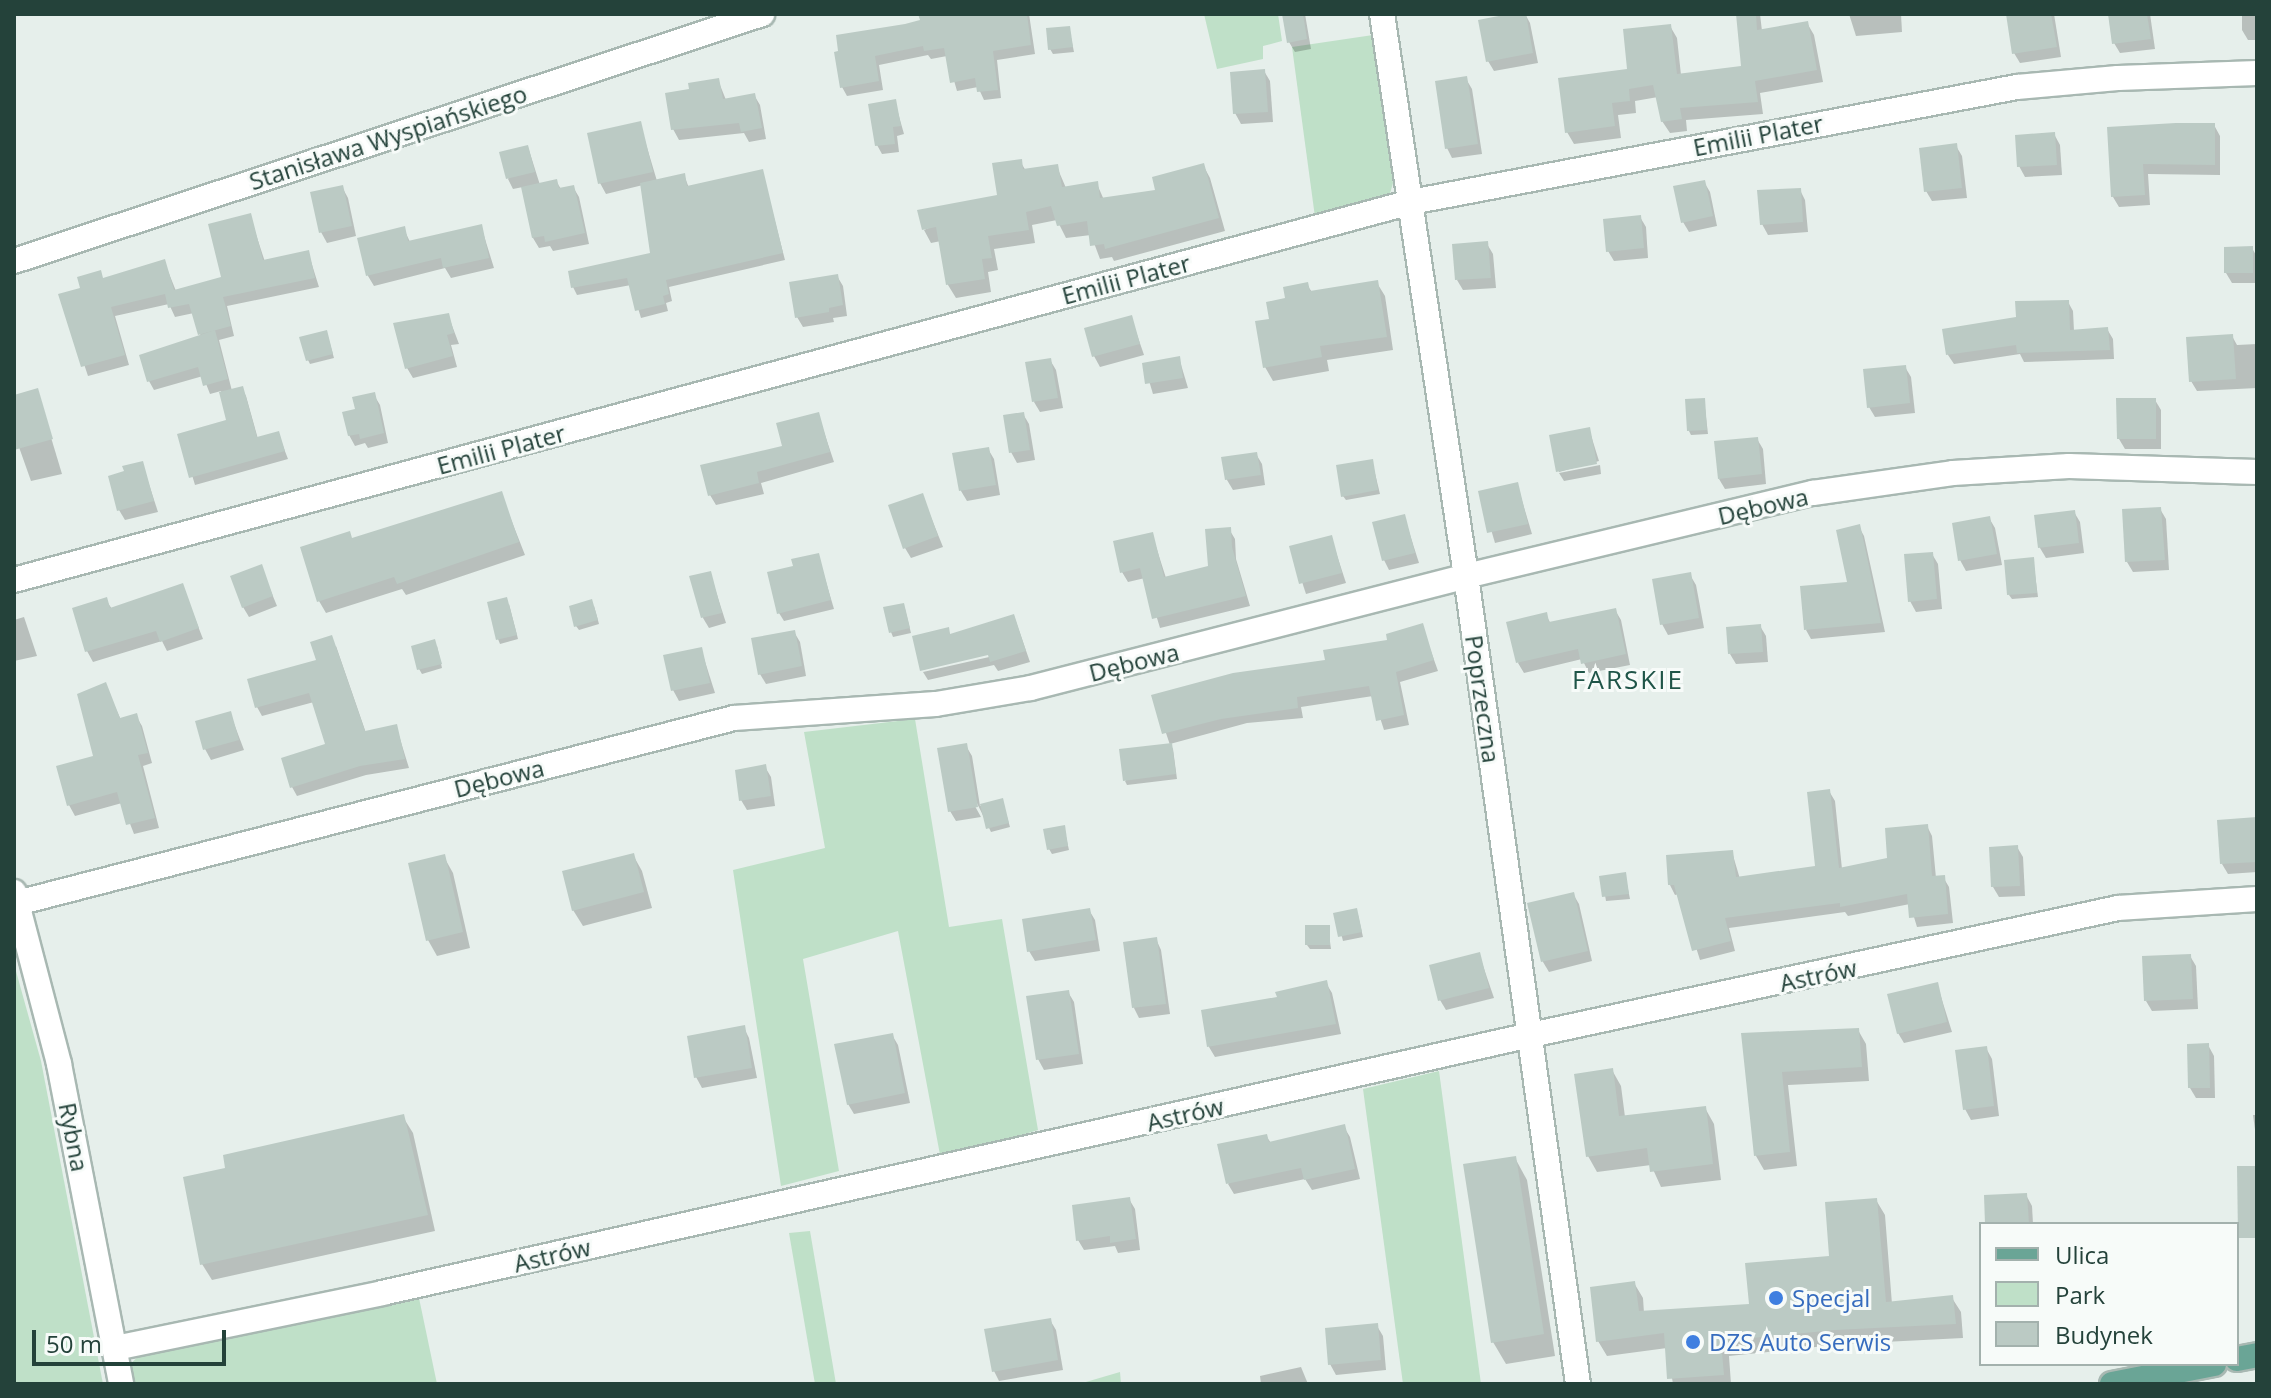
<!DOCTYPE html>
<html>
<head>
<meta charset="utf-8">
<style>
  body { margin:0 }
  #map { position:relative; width:2271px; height:1398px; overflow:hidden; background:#e6efeb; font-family:"Open Sans",sans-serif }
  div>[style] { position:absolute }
  .green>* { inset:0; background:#bfe0c8 }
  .shadow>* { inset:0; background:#0003 }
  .building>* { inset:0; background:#bbcac4 }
  .roads { filter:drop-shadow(2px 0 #a8b8b2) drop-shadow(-2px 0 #a8b8b2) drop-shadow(0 2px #a8b8b2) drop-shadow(0 -2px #a8b8b2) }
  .minor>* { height:24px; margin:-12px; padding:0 12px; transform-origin:12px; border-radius:12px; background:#fff }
  .major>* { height:24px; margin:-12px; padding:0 12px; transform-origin:12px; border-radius:12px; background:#6aa596 }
  .dots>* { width:22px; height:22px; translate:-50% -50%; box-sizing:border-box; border:4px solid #f7fbf9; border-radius:50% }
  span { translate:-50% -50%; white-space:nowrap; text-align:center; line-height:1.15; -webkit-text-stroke:6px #f7fbf9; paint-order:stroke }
  .street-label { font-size:24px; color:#24423a }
  .shop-label { font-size:24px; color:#366cbe }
  .left { translate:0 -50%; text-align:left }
  .neighbourhood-label { font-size:26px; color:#1f5548; letter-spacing:2px }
  .frame { position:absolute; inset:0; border:16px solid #24423a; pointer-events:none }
  .legend { position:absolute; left:1979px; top:1222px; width:260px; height:144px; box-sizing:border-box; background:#f7fbf9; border:2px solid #a3b1ad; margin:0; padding:10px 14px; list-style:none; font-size:24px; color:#24423a }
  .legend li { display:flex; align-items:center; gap:16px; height:40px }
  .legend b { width:40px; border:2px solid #a3b1ad }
  .scale { position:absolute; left:32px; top:1330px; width:194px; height:36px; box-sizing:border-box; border:4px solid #24423a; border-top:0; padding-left:10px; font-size:24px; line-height:28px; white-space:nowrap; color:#24423a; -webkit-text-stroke:6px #f7fbf9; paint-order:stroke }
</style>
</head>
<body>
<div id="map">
  <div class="green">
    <i style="clip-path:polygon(1204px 14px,1278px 14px,1282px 41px,1263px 46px,1263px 59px,1217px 69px)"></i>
    <i style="clip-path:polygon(1373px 35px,1393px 183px,1389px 197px,1315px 217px,1292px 47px)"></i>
    <i style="clip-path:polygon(915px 719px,949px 927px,1002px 919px,1038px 1130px,941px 1160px,898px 931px,803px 959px,839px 1171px,781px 1186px,733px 870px,825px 848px,804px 732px)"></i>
    <i style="clip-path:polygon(14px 964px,41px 1061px,103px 1384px,14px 1384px)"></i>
    <i style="clip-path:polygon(1439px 1071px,1481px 1384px,1403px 1384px,1363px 1089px)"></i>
    <i style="clip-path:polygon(810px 1231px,836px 1384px,815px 1384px,789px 1233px)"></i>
    <i style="clip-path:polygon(419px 1298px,437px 1384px,132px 1384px,129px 1365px,141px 1354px)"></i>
    <i style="clip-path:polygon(1120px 1372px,1121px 1384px,1079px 1384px)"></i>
  </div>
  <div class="shadow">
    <i style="clip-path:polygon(920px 14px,1029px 14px,1035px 54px,997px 60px,1001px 98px,984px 100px,978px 87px,957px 91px,947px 56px,931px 59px,928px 55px,879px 65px,883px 90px,847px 96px,842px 87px,837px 53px,922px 22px)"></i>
    <i style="clip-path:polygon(1284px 14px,1308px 14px,1305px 14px,1311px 49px,1295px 52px,1289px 42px)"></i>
    <i style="clip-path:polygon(1519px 14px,1525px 14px,1530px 23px,1538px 63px,1494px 71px,1488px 61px)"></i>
    <i style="clip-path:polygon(1738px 14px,1760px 14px,1762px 31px,1807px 23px,1814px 35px,1823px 82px,1760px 93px,1763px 114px,1686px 120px,1687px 131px,1670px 133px,1662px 121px,1658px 97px,1635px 101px,1636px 113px,1618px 115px,1621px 138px,1574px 144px,1567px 132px,1670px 26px,1677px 38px,1681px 75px,1743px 68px)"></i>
    <i style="clip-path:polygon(1849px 14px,1901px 14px,1902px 32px,1856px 36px)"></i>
    <i style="clip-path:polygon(2008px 14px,2054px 14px,2061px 57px,2020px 63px,2014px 53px)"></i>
    <i style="clip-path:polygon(2110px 14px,2150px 14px,2155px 49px,2120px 53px,2114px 43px)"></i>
    <i style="clip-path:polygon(2242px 14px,2257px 14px,2257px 40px,2248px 40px,2242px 30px)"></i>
    <i style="clip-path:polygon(1069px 28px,1074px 52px,1053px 54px,1050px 49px)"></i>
    <i style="clip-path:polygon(1264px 71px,1270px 81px,1273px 122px,1241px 124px,1235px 113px)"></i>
    <i style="clip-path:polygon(1466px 79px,1472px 89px,1482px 154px,1452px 158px,1447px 148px)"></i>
    <i style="clip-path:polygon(718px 80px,726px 100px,754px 95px,760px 105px,766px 139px,749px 142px,744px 133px,679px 140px,673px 129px,691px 90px)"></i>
    <i style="clip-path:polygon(895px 102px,904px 134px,897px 136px,899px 152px,882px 154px,877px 145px)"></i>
    <i style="clip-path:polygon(640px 124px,657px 181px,684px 175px,689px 188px,762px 171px,785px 260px,669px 287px,672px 301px,666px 303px,668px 311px,641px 318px,631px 285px,577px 295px,573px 287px,652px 255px,643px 185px,606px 194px,600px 183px)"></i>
    <i style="clip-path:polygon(2214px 125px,2220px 136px,2220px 175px,2148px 174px,2150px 205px,2119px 207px,2113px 197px,2109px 129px)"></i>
    <i style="clip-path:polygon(2054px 134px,2060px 145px,2062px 175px,2025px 177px,2019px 166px)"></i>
    <i style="clip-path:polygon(1956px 146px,1962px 156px,1967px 198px,1932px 201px,1926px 191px)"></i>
    <i style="clip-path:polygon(528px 147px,540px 185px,556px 181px,561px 189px,573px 187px,579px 197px,589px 244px,553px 251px,550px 246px,539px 248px,533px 238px,523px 187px,513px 189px,508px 179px)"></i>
    <i style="clip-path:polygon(1020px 161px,1026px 171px,1057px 167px,1066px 188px,1097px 184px,1104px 200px,1158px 192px,1203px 165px,1210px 178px,1225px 231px,1114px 261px,1112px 257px,1100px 259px,1091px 235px,1066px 238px,1057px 220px,1032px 225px,1035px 243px,994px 249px,998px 270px,988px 272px,991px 292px,956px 298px,948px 285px,941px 241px,931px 243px,924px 230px,999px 197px)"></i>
    <i style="clip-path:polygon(1704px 182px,1710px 192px,1717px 226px,1689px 232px,1683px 222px)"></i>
    <i style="clip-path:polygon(342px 187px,348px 198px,356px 236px,327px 243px,321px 232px)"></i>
    <i style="clip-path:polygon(1800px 190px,1805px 200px,1808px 232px,1768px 235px,1762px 224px)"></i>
    <i style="clip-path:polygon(250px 216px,265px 262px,308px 252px,319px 287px,227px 306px,234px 336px,219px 340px,232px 391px,242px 389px,246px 396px,258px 439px,278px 433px,288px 459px,195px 485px,180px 435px,229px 421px,221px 391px,210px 394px,203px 376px,154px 390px,149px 381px,201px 337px,194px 313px,175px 317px,169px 304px,115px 316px,129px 365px,88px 376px,61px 295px,164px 261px,176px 291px,223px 278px)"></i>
    <i style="clip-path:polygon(1640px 217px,1646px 227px,1648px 258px,1614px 261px,1608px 251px)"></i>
    <i style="clip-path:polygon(481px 226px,494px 268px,451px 278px,445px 268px,374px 286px,368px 276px,360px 239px,404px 229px,410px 242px)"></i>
    <i style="clip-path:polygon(1487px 244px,1493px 254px,1496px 288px,1463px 290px,1457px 280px)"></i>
    <i style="clip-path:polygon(2252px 248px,2257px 257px,2257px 283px,2232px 283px,2226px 273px)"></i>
    <i style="clip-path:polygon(837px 276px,843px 286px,847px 316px,833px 318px,834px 322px,803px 327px,797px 317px)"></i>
    <i style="clip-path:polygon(1377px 283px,1385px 296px,1393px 350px,1327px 360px,1329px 371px,1273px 381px,1265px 367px,1271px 320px,1287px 299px,1307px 285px,1312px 292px)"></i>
    <i style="clip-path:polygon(2068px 302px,2073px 311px,2074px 331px,2107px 329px,2113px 339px,2114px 359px,2024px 362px,2020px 354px,1954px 364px,1948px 355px,1944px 330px,2018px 319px)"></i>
    <i style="clip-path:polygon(448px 315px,459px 344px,451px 345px,457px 367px,413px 378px,407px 368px)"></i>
    <i style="clip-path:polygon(1131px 317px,1144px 355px,1100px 367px,1094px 356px)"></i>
    <i style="clip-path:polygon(2232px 336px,2237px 345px,2257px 344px,2257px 388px,2197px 391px,2191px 381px)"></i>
    <i style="clip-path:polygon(328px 337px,334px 358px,310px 364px,308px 360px)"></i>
    <i style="clip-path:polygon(1179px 358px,1188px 388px,1153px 394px,1144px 364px)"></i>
    <i style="clip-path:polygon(1050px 360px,1056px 370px,1063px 408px,1040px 412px,1034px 402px)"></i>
    <i style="clip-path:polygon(1905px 367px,1911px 377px,1915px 413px,1875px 417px,1869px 407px)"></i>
    <i style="clip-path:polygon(37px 391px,62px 474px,31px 481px,14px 433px,14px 397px)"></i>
    <i style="clip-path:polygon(374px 395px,380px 405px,388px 443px,368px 448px,365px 443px,355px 446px,349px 435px)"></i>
    <i style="clip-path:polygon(1704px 400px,1708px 434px,1691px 435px,1689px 431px)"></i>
    <i style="clip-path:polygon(2155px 400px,2161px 410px,2161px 449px,2125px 449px,2119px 439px)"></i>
    <i style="clip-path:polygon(818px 414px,834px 462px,761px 483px,764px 494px,716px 505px,710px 495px,784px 447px)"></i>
    <i style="clip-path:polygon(1023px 414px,1029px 424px,1035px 460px,1017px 463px,1011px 452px)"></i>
    <i style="clip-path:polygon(1589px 429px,1599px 461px,1559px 472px,1551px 436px)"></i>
    <i style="clip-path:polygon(1757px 439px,1763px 449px,1766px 484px,1725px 489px,1719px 479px)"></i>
    <i style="clip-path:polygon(988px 449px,994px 459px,1000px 495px,967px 501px,961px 491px,955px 455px)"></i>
    <i style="clip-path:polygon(1256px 454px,1262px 464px,1265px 485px,1233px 490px,1227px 480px,1224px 459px)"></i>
    <i style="clip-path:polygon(1372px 461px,1380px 494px,1346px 500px,1343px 496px)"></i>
    <i style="clip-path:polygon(142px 463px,158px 512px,125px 520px,119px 510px)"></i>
    <i style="clip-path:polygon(1600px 465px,1601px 474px,1564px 481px,1559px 473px)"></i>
    <i style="clip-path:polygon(1517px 484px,1532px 534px,1495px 543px,1480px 492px)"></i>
    <i style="clip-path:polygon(501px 494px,525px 555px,406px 595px,402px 589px,326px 613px,319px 601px,353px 540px)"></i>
    <i style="clip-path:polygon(922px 495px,943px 547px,911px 558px,905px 548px)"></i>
    <i style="clip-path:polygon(2160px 509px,2166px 519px,2169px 570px,2133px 572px,2127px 562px)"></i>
    <i style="clip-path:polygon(2074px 512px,2080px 522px,2084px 553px,2046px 558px,2040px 548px,2036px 517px)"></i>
    <i style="clip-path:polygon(1404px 516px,1419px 563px,1389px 570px,1384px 560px)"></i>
    <i style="clip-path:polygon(1989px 518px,1995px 528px,2002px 565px,1966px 571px,1960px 560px)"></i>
    <i style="clip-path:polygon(1859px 527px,1864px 536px,1885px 632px,1811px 639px,1806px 630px,1850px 584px)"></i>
    <i style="clip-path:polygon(1229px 529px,1235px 539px,1236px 559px,1250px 606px,1160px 628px,1145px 578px,1128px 582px,1122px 572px,1152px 534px,1166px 578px,1210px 568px)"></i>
    <i style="clip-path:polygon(1331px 537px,1346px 583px,1306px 594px,1291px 548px)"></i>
    <i style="clip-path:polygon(1932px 554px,1938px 564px,1942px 609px,1916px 612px,1910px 601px)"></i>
    <i style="clip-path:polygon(818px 555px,834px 609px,784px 621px,779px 613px,796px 568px)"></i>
    <i style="clip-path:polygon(2033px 559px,2038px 597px,2012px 599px,2009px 595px)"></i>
    <i style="clip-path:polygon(261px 567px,277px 606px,249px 617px,243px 607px)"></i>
    <i style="clip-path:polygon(710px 573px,726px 623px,709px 628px,703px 618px)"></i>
    <i style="clip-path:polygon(1690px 575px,1696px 585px,1704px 628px,1668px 635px,1662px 624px)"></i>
    <i style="clip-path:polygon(182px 585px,203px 639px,167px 651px,162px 641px,93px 662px,87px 651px,106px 600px,112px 609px)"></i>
    <i style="clip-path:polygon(509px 604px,518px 639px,500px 644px,498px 639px)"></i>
    <i style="clip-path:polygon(594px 606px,599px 624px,579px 630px,576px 626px)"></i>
    <i style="clip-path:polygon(905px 609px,911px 633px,893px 637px,891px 632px)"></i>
    <i style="clip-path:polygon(1615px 610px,1621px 620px,1630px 665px,1589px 673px,1582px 659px,1524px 673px,1518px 663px,1546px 615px,1551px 624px)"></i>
    <i style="clip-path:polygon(1014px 616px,1030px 662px,998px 671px,994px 665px,928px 680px,923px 672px,998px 655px,997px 651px,922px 670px,948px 630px,951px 636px)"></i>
    <i style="clip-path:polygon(24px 617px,37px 656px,14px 661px,14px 620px)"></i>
    <i style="clip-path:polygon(1422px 626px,1438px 671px,1400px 682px,1409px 725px,1384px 730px,1373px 696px,1301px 707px,1303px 718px,1247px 723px,1170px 744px,1173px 749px,1177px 779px,1127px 785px,1125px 781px,1170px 745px,1154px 697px,1327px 662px,1390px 641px)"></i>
    <i style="clip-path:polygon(1760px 626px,1766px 636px,1768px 662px,1736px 664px,1730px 654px)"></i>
    <i style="clip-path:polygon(794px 632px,800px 642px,806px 676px,766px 684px,760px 674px)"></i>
    <i style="clip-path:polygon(336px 646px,366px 733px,396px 726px,409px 768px,366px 775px,297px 796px,292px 787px,328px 745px,314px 702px,262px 716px,257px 707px)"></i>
    <i style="clip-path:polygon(437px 646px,442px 668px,422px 674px,419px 669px)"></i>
    <i style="clip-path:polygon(701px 649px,715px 693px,679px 701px,673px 690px)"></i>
    <i style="clip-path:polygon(105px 685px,121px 720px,136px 716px,142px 726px,152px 763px,143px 766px,159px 828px,134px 834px,122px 803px,75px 816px,69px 805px,95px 758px)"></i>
    <i style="clip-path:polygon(230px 713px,244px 750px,211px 760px,205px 749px)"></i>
    <i style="clip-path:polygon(966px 746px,972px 756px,980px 806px,1002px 800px,1010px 827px,991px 832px,974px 797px,971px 799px,981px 817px,956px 821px,950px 811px)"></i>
    <i style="clip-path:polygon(765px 767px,771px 777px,775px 806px,747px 810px,741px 800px)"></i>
    <i style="clip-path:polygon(1829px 791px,1835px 801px,1842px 869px,1890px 860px,1927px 826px,1932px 836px,1936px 878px,1943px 877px,1949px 887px,1953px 923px,1917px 927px,1910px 904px,1848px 916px,1845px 912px,1729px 928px,1735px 951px,1700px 960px,1679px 894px,1675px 895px,1670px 885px,1732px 852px,1740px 879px,1817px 868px)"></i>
    <i style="clip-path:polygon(2257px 819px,2257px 872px,2228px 874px,2222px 864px)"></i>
    <i style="clip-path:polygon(1064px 828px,1069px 850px,1052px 854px,1049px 849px)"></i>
    <i style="clip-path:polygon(2017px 847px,2023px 857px,2025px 896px,1999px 897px,1993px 887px)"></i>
    <i style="clip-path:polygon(633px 855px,642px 871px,652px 908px,583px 926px,573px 910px)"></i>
    <i style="clip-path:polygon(444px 857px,453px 873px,470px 948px,437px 956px,428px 940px)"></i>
    <i style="clip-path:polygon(1625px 874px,1630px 899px,1606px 901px,1602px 877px)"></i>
    <i style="clip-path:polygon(1573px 894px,1579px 904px,1592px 961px,1549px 972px,1543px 962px,1530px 905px)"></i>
    <i style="clip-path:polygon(1089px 910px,1095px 920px,1100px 951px,1035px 961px,1029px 951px)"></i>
    <i style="clip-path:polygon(1336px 914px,1358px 915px,1363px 937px,1343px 941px)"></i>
    <i style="clip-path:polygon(1328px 927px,1331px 949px,1310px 949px,1307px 945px)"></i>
    <i style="clip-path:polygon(1156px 939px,1161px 950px,1170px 1014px,1139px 1018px,1134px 1008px)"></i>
    <i style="clip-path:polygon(1479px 954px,1494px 998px,1446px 1010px,1440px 1000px)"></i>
    <i style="clip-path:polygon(2190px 956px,2196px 966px,2198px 1009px,2152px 1011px,2146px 1001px)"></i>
    <i style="clip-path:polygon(1326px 983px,1332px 993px,1341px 1034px,1215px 1057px,1209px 1047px,1204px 1011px,1279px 998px)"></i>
    <i style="clip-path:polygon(1937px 984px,1952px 1032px,1904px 1043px,1898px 1033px)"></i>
    <i style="clip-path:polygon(1068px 992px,1074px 1002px,1083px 1064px,1044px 1070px,1038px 1059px)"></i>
    <i style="clip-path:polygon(744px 1028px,749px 1038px,757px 1078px,702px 1088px,696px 1077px)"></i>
    <i style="clip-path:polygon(1858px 1030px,1866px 1044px,1869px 1081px,1788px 1085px,1797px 1166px,1764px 1170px,1756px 1156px,1743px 1035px)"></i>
    <i style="clip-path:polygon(892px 1035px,898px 1045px,910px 1103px,854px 1114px,848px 1104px)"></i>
    <i style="clip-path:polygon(2208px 1045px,2214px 1056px,2215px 1098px,2196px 1098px,2190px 1088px)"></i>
    <i style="clip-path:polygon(1986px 1048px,1992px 1059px,1999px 1116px,1971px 1120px,1965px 1109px)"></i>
    <i style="clip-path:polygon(1612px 1070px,1621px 1086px,1625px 1117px,1705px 1108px,1714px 1124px,1721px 1180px,1661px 1187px,1651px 1165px,1597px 1172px,1588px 1156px)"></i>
    <i style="clip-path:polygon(2253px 1115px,2257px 1115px,2257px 1144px)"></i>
    <i style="clip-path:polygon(403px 1117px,413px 1133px,435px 1231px,212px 1280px,202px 1264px)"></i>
    <i style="clip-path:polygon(1344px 1127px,1350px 1137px,1360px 1179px,1312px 1190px,1305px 1179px,1234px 1194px,1228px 1184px,1266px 1136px,1271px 1143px)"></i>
    <i style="clip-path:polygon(1515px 1158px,1527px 1180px,1555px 1356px,1506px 1364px,1493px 1342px)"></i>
    <i style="clip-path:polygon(2026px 1195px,2032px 1206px,2033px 1224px,1987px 1224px)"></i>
    <i style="clip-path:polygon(1129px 1199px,1135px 1209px,1140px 1250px,1118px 1253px,1115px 1246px,1084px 1250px,1078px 1240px)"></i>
    <i style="clip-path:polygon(1876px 1200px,1885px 1215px,1892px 1304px,1952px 1298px,1961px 1312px,1963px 1338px,1844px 1344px,1729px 1356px,1731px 1384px,1673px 1384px,1667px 1348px,1607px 1356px,1598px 1341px,1634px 1283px,1643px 1298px,1644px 1313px,1752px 1306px,1831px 1257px)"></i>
    <i style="clip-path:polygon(1050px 1320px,1056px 1330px,1063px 1370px,999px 1381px,994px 1371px)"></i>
    <i style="clip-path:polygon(1377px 1326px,1383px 1336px,1386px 1370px,1336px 1375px,1330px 1364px)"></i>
    <i style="clip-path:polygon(1301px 1367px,1308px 1384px,1261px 1384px,1260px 1376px)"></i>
  </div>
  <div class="building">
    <i style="clip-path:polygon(918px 14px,1027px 14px,1031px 45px,993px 51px,998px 90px,977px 92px,975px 78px,950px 83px,944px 48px,924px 51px,923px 46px,875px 56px,879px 81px,840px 88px,834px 52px,838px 51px,836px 35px,905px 24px,920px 20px)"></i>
    <i style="clip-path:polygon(1282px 14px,1303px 14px,1307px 39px,1287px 43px)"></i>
    <i style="clip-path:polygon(1509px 14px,1526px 14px,1533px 53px,1486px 62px,1478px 20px)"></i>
    <i style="clip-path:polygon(1736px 14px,1756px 14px,1757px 30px,1808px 21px,1817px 70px,1755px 81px,1758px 102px,1680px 108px,1682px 119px,1661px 122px,1653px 85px,1629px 89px,1630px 101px,1612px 103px,1615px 126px,1565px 133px,1558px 78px,1627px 69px,1623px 29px,1671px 24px,1677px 74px,1741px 66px)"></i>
    <i style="clip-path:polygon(2006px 14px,2051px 14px,2057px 47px,2012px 54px)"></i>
    <i style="clip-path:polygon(2108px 14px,2147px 14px,2151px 39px,2112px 44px)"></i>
    <i style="clip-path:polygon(1070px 26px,1073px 47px,1048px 50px,1046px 28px)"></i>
    <i style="clip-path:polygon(1265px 69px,1268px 112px,1233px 114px,1230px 72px)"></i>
    <i style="clip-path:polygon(1467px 76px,1478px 144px,1445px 149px,1435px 81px)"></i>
    <i style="clip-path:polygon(719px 78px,723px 99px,755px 93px,762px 128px,741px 132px,739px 123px,671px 130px,665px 93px,689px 89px,688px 83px)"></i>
    <i style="clip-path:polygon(896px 99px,901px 126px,893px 127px,895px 144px,875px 146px,868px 104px)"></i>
    <i style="clip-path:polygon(641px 121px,653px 172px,598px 184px,587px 133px)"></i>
    <i style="clip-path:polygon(2176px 123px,2215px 123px,2215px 165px,2143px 164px,2145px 195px,2111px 197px,2107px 127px)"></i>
    <i style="clip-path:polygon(2055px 132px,2057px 165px,2017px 167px,2015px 135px)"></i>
    <i style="clip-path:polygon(1957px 143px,1962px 188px,1924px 192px,1919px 148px)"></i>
    <i style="clip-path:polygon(528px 145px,535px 172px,506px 179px,499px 152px)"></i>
    <i style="clip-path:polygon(1022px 159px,1023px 169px,1058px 164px,1062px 187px,1098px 181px,1100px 198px,1155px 190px,1152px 177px,1204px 163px,1219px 218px,1105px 249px,1104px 244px,1090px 246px,1087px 221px,1057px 226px,1051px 206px,1026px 212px,1029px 230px,988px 236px,992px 258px,982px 259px,985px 279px,946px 285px,936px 227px,922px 230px,917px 210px,997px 195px,992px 163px)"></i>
    <i style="clip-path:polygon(763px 169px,783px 253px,666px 280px,669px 294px,663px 296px,665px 304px,635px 311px,627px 278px,571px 288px,568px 271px,650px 253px,640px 183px,685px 173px,687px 186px)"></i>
    <i style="clip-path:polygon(557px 179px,559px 188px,574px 185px,585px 233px,545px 242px,544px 236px,532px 238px,521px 187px)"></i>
    <i style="clip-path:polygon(1705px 180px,1713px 216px,1681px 223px,1673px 186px)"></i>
    <i style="clip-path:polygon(343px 185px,352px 226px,319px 233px,310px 192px)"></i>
    <i style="clip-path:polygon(1801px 188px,1803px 222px,1760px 225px,1757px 190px)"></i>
    <i style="clip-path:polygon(251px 213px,263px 260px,309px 250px,315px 278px,223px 297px,231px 326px,198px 335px,189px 304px,168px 308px,165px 294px,111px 307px,125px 355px,81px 367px,58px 294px,80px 288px,77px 277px,101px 270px,103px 278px,165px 259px,174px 290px,221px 277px,208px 224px)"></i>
    <i style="clip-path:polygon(1641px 215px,1644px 248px,1606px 252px,1603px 219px)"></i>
    <i style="clip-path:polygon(482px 224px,489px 258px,443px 268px,441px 258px,366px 276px,357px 238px,405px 226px,408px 241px)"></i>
    <i style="clip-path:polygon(1488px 241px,1491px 278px,1455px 280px,1452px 244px)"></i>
    <i style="clip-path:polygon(2253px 246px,2253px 273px,2224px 273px,2224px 247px)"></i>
    <i style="clip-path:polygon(838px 274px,843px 305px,829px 308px,829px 312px,795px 318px,789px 282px)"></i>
    <i style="clip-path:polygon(1378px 280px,1387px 337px,1320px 346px,1322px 357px,1263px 368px,1255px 321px,1269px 319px,1266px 302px,1285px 298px,1283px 287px,1308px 282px,1310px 291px)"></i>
    <i style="clip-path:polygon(2069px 300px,2070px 330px,2108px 327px,2110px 350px,2017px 353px,2016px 345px,1946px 355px,1942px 329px,2016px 317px,2015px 301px)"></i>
    <i style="clip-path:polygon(449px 313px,454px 333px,447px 335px,453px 356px,405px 369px,393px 323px)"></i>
    <i style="clip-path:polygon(1132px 315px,1140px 344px,1092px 357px,1084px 328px)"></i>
    <i style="clip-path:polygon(215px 330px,228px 379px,203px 386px,198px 367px,147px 382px,139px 355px)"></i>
    <i style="clip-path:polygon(327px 330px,333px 354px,306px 361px,299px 337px)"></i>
    <i style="clip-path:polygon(2233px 334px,2236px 379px,2189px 382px,2186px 337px)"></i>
    <i style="clip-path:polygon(1180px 356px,1183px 378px,1145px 384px,1142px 363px)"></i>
    <i style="clip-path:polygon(1051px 358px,1058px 398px,1032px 402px,1025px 362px)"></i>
    <i style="clip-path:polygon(1906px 365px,1910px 403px,1867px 408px,1863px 369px)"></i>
    <i style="clip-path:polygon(243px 386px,257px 437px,279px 431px,285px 451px,189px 478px,177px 434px,226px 420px,219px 392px)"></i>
    <i style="clip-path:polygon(38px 388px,53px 439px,14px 450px,14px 395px)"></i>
    <i style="clip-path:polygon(375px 392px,384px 433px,360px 439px,359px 434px,348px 436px,342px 412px,355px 409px,352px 397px)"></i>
    <i style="clip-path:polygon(1705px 398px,1707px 430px,1687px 431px,1685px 399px)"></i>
    <i style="clip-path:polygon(2116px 398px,2156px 398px,2156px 439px,2117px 439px)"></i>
    <i style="clip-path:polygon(819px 412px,830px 452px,757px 472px,759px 483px,708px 496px,700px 465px,782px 446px,776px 423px)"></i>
    <i style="clip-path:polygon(1024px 412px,1030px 450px,1009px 453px,1003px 415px)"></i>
    <i style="clip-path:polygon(1590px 427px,1597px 464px,1556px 472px,1549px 435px)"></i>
    <i style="clip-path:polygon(1758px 437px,1762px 474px,1718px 479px,1714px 441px)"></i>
    <i style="clip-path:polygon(989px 447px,996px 485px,959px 491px,952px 453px)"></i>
    <i style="clip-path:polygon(1257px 452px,1261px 475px,1225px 480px,1221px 457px)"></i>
    <i style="clip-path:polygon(1373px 459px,1378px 490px,1341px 497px,1336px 465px)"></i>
    <i style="clip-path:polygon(143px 461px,154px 501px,117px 511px,108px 476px,124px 471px,122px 466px)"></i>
    <i style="clip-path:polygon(1518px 482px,1528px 524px,1487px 533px,1478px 491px)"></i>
    <i style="clip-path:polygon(502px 491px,519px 542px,397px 584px,394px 577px,317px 602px,300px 547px,350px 531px,352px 538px)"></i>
    <i style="clip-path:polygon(923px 493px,938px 536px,903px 549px,888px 505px)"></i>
    <i style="clip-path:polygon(2161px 507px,2165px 560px,2125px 562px,2122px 509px)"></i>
    <i style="clip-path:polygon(2075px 510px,2079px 543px,2038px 548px,2034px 515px)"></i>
    <i style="clip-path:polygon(1405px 514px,1415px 553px,1382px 561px,1372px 522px)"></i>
    <i style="clip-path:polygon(1990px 516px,1997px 554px,1958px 561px,1952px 523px)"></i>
    <i style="clip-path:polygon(1860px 524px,1881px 623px,1804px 630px,1800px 586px,1847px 582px,1836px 530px)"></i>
    <i style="clip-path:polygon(1231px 527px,1232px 547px,1246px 596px,1152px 619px,1140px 568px,1120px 573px,1113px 541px,1153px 532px,1164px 577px,1208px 566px,1205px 529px)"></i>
    <i style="clip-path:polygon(1332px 535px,1342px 573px,1299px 584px,1289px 546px)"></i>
    <i style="clip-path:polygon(1933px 552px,1937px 599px,1908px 602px,1904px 554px)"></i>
    <i style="clip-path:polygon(819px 553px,831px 600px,777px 614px,767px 572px,793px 566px,791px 559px)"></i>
    <i style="clip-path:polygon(2034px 557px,2037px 593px,2007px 595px,2004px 560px)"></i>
    <i style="clip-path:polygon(262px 564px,273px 596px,242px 608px,230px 576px)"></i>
    <i style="clip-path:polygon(711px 571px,722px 613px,701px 618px,689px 576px)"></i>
    <i style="clip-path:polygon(1691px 572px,1699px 618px,1660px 625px,1652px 579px)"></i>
    <i style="clip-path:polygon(183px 583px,199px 628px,160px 642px,156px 631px,85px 652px,72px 608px,107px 597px,110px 608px)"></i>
    <i style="clip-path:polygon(507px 597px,517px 635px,496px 640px,487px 602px)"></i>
    <i style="clip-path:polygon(592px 599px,598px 620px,574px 627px,569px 606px)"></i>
    <i style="clip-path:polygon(904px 603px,910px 628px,889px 633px,883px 607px)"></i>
    <i style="clip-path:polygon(1616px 608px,1626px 654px,1581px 664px,1578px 649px,1516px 663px,1506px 622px,1547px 612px,1549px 622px)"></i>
    <i style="clip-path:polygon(1014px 614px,1026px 651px,990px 662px,988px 655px,920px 671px,912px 636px,949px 627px,950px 634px)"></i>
    <i style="clip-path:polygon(1423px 623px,1434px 660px,1396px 672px,1404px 715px,1376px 721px,1369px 686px,1297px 697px,1298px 708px,1221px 719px,1162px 734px,1151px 695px,1233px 673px,1325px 660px,1323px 650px,1387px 640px,1386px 634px)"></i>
    <i style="clip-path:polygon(1761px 624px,1763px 652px,1728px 654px,1726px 627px)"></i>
    <i style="clip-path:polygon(795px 630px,802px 666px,758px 675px,751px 638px)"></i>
    <i style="clip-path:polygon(332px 635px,365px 731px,397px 724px,405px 759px,360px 766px,290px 788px,281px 758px,325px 744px,309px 693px,255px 708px,247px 679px,316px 660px,310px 642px)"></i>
    <i style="clip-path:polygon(435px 639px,442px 664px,417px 670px,411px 646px)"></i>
    <i style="clip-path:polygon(702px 647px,710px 683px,671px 691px,663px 655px)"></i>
    <i style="clip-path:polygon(106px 682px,120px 718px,137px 713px,148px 753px,138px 755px,155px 818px,126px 825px,117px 792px,67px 806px,56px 766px,93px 756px,77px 694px)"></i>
    <i style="clip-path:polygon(231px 711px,239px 740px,203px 750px,195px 721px)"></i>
    <i style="clip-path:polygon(967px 743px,978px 807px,948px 812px,937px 748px)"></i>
    <i style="clip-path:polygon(1172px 743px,1176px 774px,1123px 781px,1119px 749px)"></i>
    <i style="clip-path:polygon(766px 764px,771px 796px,739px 801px,735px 770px)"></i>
    <i style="clip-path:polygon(1830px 789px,1839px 868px,1887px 858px,1885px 828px,1928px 824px,1932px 876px,1945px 875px,1948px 914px,1909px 918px,1907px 894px,1840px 907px,1840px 903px,1725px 918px,1731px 941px,1692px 951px,1674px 885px,1668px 885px,1666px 855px,1733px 850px,1736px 877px,1815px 866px,1807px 792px)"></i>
    <i style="clip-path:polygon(1003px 798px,1009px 823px,986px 829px,980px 804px)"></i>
    <i style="clip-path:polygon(2257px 817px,2257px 862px,2220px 864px,2217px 820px)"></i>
    <i style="clip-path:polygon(1065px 825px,1068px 846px,1047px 850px,1043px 829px)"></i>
    <i style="clip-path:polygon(2018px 845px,2020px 886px,1991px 887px,1989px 847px)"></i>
    <i style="clip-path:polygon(634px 853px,644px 892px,572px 911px,562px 871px)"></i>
    <i style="clip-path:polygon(445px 854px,463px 932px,426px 941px,408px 863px)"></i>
    <i style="clip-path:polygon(1626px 872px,1629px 894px,1602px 897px,1599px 876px)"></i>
    <i style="clip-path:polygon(1574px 892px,1588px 951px,1541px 962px,1527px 903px)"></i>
    <i style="clip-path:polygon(1090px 908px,1096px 940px,1027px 952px,1022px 919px)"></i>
    <i style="clip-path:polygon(1357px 908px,1362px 932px,1338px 937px,1333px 913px)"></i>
    <i style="clip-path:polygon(1305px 925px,1330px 925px,1330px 945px,1305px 945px)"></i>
    <i style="clip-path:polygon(1157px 937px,1166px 1004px,1132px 1008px,1123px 942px)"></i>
    <i style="clip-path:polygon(1480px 952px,1489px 988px,1438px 1001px,1429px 965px)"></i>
    <i style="clip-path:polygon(2191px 954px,2193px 999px,2144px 1001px,2142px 956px)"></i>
    <i style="clip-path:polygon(1327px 980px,1336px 1024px,1207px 1047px,1201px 1010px,1277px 997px,1275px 992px)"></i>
    <i style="clip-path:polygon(1938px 982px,1947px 1022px,1897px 1034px,1887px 994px)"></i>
    <i style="clip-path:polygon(1069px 990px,1079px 1054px,1036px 1060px,1026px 996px)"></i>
    <i style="clip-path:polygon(745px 1025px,752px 1068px,694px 1078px,687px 1036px)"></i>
    <i style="clip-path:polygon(1859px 1028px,1862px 1067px,1782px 1072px,1790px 1152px,1754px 1156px,1741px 1033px)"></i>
    <i style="clip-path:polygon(893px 1033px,905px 1093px,847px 1105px,834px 1044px)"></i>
    <i style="clip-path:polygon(2209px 1043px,2210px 1088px,2188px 1088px,2187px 1044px)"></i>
    <i style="clip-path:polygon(1987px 1046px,1994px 1106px,1963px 1110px,1955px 1050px)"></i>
    <i style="clip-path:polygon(1613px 1068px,1619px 1116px,1706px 1106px,1713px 1164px,1650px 1172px,1647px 1148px,1586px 1157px,1574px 1074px)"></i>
    <i style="clip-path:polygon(404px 1114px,428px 1215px,200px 1265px,183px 1177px,225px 1168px,223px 1155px)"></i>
    <i style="clip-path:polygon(1345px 1124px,1355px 1169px,1304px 1180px,1301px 1168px,1226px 1184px,1217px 1144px,1267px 1134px,1269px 1142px)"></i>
    <i style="clip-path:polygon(1516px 1156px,1544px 1334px,1491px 1343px,1463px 1164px)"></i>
    <i style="clip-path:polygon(2237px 1166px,2257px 1166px,2257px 1238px,2238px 1238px)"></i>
    <i style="clip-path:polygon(2027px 1193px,2029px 1224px,1985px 1224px,1984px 1195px)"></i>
    <i style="clip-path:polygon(1130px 1197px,1136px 1239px,1110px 1243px,1110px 1236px,1076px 1241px,1072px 1205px)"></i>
    <i style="clip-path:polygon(1877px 1198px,1886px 1302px,1953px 1295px,1956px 1324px,1835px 1330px,1721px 1341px,1724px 1375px,1667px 1379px,1664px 1333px,1596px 1342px,1590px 1287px,1635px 1281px,1639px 1311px,1749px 1304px,1745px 1263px,1829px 1256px,1825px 1202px)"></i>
    <i style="clip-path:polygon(1051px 1318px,1058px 1360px,992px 1372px,984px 1329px)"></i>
    <i style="clip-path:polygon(1378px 1323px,1381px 1360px,1328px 1365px,1325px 1328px)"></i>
  </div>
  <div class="roads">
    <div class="minor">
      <i style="left:1382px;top:14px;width:568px;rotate:81.5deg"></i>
      <i style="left:1466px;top:576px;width:816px;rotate:82.11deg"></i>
      <i style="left:14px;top:261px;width:788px;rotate:-18.27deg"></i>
      <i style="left:14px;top:580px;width:1447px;rotate:-15.14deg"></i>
      <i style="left:1411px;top:202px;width:617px;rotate:-10.75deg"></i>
      <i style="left:2017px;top:87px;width:101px;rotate:-5.1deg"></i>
      <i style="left:2118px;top:78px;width:139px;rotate:-2.1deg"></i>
      <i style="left:14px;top:892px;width:178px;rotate:75.3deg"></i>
      <i style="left:59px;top:1064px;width:326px;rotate:79deg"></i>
      <i style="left:17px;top:903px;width:740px;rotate:-14.47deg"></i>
      <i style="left:734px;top:718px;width:202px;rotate:-4deg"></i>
      <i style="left:936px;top:704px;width:96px;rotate:-9.6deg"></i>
      <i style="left:1031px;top:688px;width:449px;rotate:-14.4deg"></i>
      <i style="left:1466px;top:576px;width:357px;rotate:-13.5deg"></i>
      <i style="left:1813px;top:493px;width:141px;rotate:-8.1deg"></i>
      <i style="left:1953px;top:473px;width:116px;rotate:-3.5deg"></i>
      <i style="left:2069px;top:466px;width:188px;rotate:1.8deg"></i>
      <i style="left:115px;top:1348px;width:273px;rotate:-11.6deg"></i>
      <i style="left:382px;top:1293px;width:1178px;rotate:-12.66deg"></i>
      <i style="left:1531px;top:1035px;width:601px;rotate:-12.21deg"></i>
      <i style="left:2118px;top:908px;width:139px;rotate:-3.7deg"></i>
    </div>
    <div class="major">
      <i style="left:2237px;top:1359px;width:20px;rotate:-11deg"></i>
      <i style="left:2112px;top:1384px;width:104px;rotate:-11.1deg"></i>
    </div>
  </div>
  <div class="dots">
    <i style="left:1776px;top:1298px;background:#3f7fe0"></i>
    <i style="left:1693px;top:1342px;background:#3f7fe0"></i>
  </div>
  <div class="street-label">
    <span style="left:1758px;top:135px;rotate:-11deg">Emilii Plater</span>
    <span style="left:388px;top:137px;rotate:-18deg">Stanisława Wyspiańskiego</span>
    <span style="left:1126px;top:279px;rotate:-15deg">Emilii Plater</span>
    <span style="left:501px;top:449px;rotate:-15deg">Emilii Plater</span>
    <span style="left:1763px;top:506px;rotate:-13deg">Dębowa</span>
    <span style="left:1134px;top:662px;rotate:-14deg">Dębowa</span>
    <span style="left:1483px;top:699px;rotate:82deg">Poprzeczna</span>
    <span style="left:499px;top:778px;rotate:-14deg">Dębowa</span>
    <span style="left:1818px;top:975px;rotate:-12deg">Astrów</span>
    <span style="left:1185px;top:1114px;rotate:-13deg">Astrów</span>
    <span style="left:74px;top:1137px;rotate:79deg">Rybna</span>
    <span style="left:552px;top:1255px;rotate:-13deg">Astrów</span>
  </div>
  <div class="shop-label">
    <span class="left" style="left:1792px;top:1298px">Specjal</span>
    <span class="left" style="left:1709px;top:1342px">DZS Auto Serwis</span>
  </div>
  <div class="neighbourhood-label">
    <span style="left:1628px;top:680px">FARSKIE</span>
  </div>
  <div class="frame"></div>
  <ul class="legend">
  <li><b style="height:10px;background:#6aa596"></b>Ulica</li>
  <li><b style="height:22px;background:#bfe0c8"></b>Park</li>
  <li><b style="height:22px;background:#bbcac4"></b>Budynek</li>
  </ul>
  <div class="scale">50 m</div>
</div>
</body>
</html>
